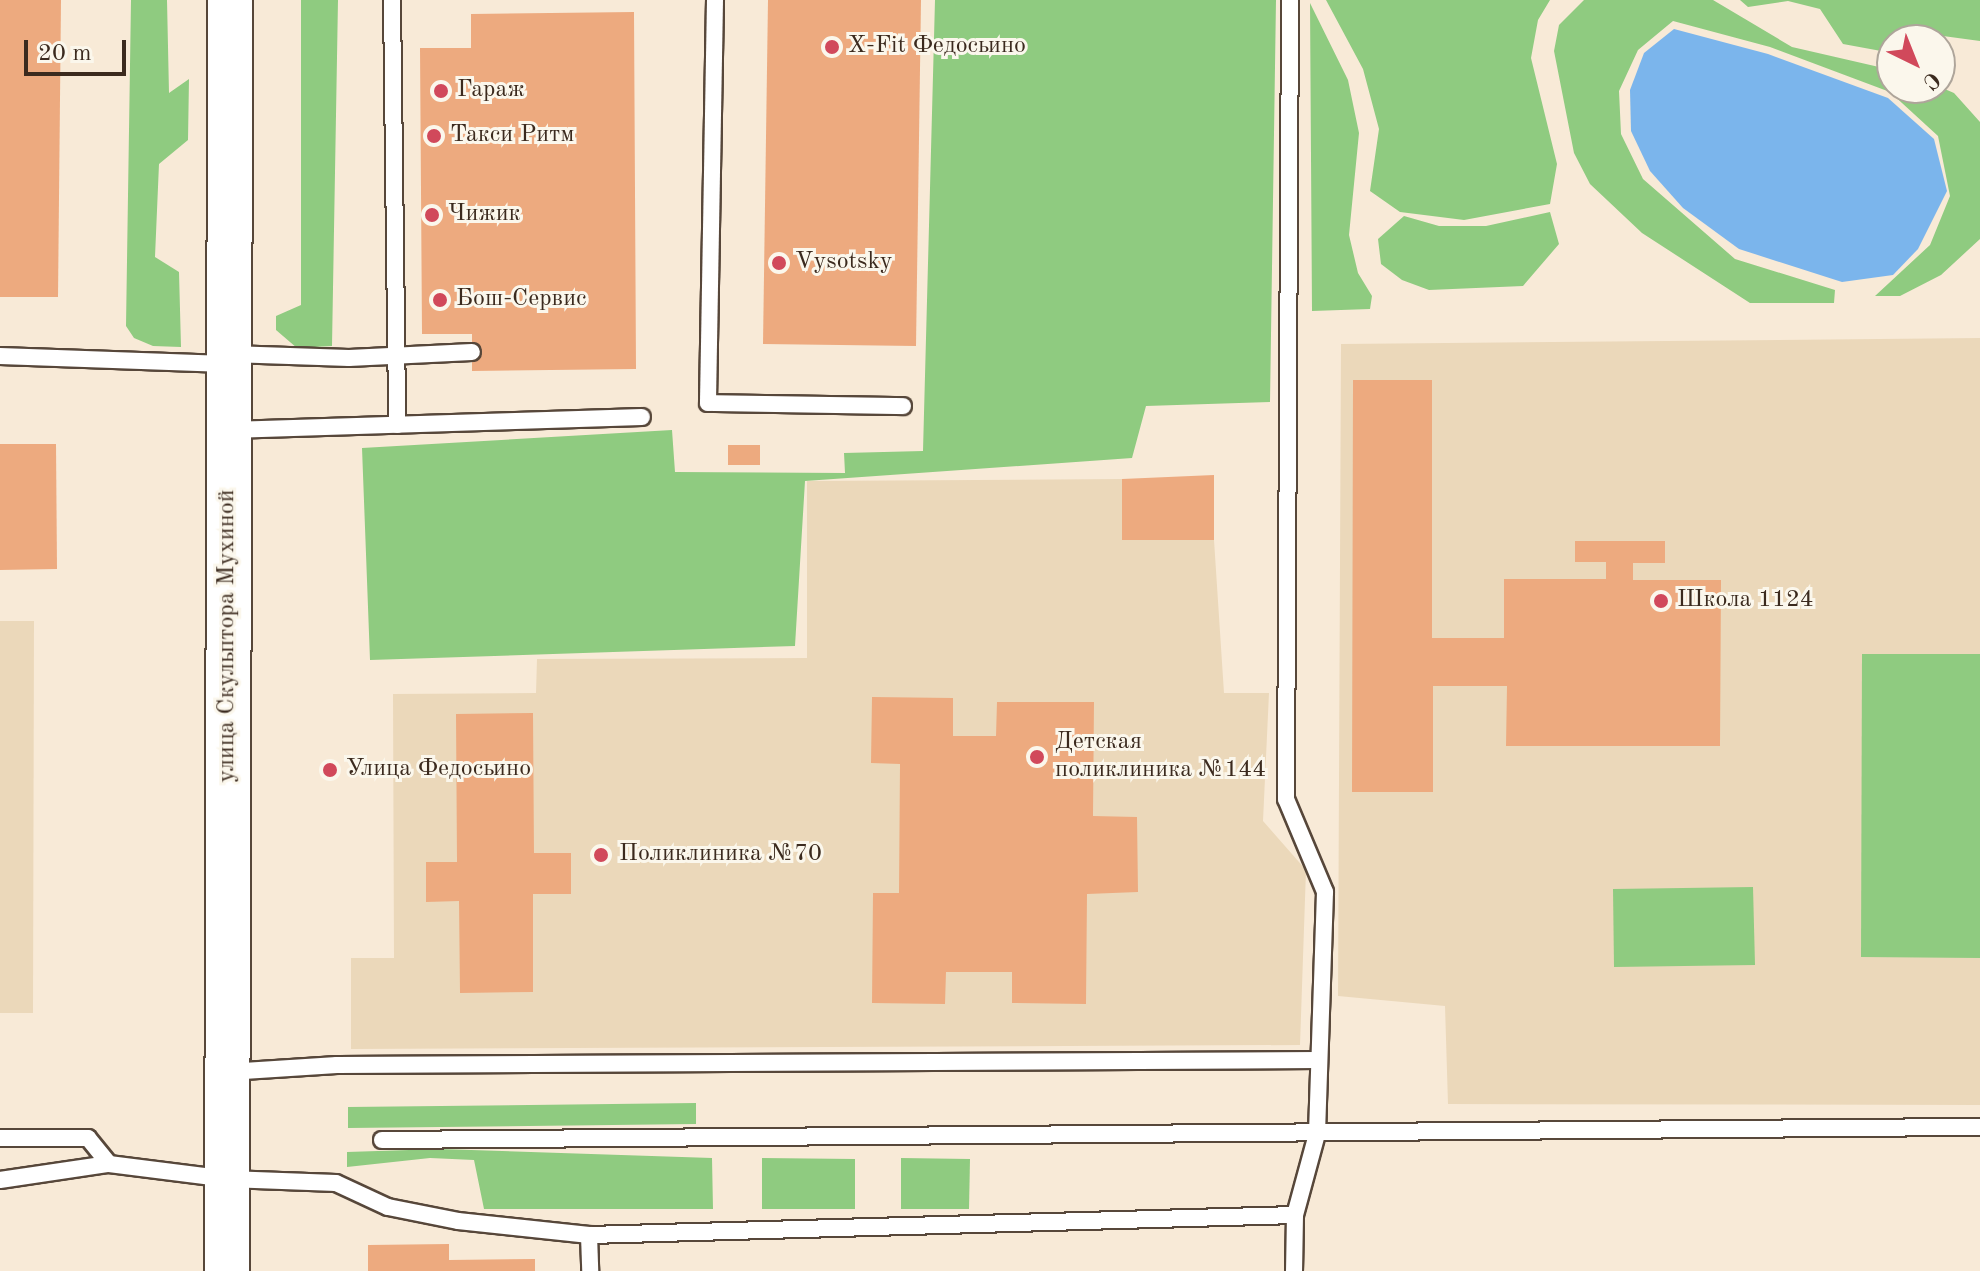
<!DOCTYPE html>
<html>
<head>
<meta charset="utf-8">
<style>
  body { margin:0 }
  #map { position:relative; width:1980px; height:1271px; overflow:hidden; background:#f8ead7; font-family:"Old Standard TT",serif }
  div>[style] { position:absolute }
  .built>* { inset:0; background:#ebd8ba }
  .green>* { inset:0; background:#8fcb80 }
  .water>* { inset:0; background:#7bb5ec }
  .building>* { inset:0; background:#edaa7f }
  .roads { filter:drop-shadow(2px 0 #57473a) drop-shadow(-2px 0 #57473a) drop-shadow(0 2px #57473a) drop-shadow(0 -2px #57473a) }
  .lane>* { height:16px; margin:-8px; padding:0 8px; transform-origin:8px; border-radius:8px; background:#fff }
  .secondary>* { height:44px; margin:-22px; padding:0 22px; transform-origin:22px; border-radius:22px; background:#fff }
  .dots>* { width:22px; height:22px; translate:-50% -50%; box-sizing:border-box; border:4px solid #fbf7ec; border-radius:50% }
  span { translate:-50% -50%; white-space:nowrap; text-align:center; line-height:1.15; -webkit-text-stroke:6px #fbf7ec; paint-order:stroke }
  .poi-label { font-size:24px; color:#3b2a1e }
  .left { translate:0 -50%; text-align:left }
  .street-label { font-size:24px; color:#3b2a1e }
  .north { position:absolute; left:1876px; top:24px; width:80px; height:80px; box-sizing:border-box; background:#fbf7ec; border:2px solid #aea59a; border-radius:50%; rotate:137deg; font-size:22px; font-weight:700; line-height:32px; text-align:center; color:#3b2a1e }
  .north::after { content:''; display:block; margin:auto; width:28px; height:36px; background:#d1495b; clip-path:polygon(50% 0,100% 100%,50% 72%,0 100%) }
  .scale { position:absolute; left:24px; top:40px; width:102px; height:36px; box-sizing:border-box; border:4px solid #3b2a1e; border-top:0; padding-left:10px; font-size:24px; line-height:28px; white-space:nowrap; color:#3b2a1e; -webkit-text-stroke:6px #fbf7ec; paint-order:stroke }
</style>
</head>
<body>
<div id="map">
  <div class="built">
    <i style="clip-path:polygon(1980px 338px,1980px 1105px,1448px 1104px,1445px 1006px,1338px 996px,1341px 344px)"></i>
    <i style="clip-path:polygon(1122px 479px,1214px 540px,1224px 693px,1269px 693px,1263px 821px,1306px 870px,1300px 1045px,351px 1049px,351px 958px,394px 958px,393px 694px,536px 693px,537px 659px,807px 658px,807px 481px)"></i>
    <i style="clip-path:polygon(0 621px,34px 621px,33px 1013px,0 1013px)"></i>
  </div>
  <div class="green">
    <i style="clip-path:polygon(131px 0,167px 0,169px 93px,189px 79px,188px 140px,159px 164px,155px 257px,179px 272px,181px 347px,153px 346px,134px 338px,126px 326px)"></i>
    <i style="clip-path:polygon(301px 0,338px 0,332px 346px,297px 348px,276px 330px,276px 316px,301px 305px)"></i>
    <i style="clip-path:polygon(935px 0,1276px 0,1270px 402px,1146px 406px,1132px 458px,805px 481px,795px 646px,370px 660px,362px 448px,672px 430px,675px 472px,845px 473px,844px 453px,923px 451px)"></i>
    <i style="clip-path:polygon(1326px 0,1550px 0,1538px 20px,1531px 58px,1557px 164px,1550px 204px,1464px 220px,1400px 212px,1370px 191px,1379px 129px,1363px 69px)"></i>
    <i style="clip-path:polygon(1584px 0,1713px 0,1792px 47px,1892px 70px,1892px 88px,1940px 87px,1954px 93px,1980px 122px,1980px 239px,1941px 275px,1900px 296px,1875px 296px,1930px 245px,1950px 196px,1938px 136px,1890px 92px,1770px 47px,1673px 21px,1638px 50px,1619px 91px,1621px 134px,1643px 179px,1735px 259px,1835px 290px,1834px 303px,1750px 303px,1642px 233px,1590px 184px,1574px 153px,1554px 51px,1559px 25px)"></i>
    <i style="clip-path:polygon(1740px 0,1980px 0,1980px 41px,1943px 36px,1892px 40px,1892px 53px,1843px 44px,1820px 9px,1788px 1px,1748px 7px)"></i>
    <i style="clip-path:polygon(1310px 3px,1348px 80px,1359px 133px,1349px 235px,1358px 273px,1372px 296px,1370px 309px,1312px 311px)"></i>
    <i style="clip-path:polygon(1550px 212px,1559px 244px,1523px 286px,1429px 290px,1402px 280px,1381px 264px,1378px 239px,1404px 216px,1439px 226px,1486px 226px)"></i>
    <i style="clip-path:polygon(1862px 654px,1980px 654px,1980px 958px,1861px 957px)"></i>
    <i style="clip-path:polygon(1753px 887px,1755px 965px,1614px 967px,1613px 889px)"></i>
    <i style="clip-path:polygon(696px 1103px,696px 1124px,348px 1128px,348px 1107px)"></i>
    <i style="clip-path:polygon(440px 1149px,712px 1158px,713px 1209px,484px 1209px,474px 1160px,430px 1158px,347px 1167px,347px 1152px)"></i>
    <i style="clip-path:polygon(762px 1158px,855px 1159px,855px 1209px,762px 1209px)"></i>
    <i style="clip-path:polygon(901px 1158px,970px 1159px,969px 1209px,901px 1209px)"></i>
  </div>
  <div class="water">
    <i style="clip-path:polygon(1674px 29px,1768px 54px,1888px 98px,1934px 139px,1947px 191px,1918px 249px,1893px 275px,1842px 282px,1739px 249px,1683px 208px,1650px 171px,1631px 131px,1630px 90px,1644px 53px)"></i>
  </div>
  <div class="building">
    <i style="clip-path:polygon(0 0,61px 0,58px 297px,0 297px)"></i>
    <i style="clip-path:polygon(768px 0,921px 0,916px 346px,763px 344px)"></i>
    <i style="clip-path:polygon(634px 12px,636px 369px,472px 371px,472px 334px,422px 334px,420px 48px,471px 48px,471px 14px)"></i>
    <i style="clip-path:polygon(1353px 380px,1432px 380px,1432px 638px,1504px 638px,1504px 579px,1606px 579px,1606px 562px,1575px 562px,1575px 541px,1665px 541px,1665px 563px,1633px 563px,1633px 580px,1721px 580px,1720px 746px,1506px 746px,1507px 686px,1433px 686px,1433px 792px,1352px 792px)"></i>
    <i style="clip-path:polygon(0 444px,56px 444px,57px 569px,0 570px)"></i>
    <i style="clip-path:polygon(728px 445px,760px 445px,760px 465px,728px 465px)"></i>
    <i style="clip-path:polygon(1214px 475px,1214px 540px,1122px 540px,1122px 479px)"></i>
    <i style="clip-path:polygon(872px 697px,953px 698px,953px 736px,996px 736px,997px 702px,1094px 702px,1093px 816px,1137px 817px,1138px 892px,1087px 894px,1086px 1004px,1012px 1003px,1012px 972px,946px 972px,945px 1004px,872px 1003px,873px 893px,899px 893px,900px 764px,871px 763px)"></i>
    <i style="clip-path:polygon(533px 713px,534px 853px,571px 853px,571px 894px,533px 894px,533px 992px,460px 993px,459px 901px,426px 902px,426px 862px,457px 862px,456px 714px)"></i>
    <i style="clip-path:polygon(449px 1244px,449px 1260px,535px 1259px,535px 1271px,368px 1271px,368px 1245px)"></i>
  </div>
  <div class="roads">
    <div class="lane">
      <i style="left:392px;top:0;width:425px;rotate:89.3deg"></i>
      <i style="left:715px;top:0;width:403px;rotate:91deg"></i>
      <i style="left:708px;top:403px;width:195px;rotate:0.9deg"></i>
      <i style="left:1290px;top:0;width:799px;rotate:90.29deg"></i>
      <i style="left:1286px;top:799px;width:101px;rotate:67.2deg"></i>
      <i style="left:1325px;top:892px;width:242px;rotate:91.9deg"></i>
      <i style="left:1317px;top:1134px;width:84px;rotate:105.2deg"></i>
      <i style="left:1295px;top:1215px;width:56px;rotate:91deg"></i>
      <i style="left:230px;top:354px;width:119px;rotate:1.9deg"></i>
      <i style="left:349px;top:358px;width:123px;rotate:-2.8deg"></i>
      <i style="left:0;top:356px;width:226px;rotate:2deg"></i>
      <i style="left:230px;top:430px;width:412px;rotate:-1.8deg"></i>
      <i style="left:228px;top:1072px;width:109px;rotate:-3.7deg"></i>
      <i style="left:337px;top:1065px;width:981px;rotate:-0.29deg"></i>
      <i style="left:0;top:1138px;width:88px"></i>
      <i style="left:88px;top:1138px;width:33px;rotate:51deg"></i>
      <i style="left:109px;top:1164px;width:120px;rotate:7.2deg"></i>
      <i style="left:228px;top:1179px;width:108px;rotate:2.1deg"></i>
      <i style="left:336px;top:1183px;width:57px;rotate:24.8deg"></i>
      <i style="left:388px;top:1207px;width:71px;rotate:11.3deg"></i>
      <i style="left:458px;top:1221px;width:132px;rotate:6.1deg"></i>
      <i style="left:589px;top:1235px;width:706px;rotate:-1.62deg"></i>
      <i style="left:382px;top:1140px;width:1598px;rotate:-0.47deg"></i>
      <i style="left:0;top:1180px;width:110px;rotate:-8.4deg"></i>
      <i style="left:589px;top:1235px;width:36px;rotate:88deg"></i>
    </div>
    <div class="secondary">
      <i style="left:227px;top:1271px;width:1271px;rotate:-89.86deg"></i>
    </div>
  </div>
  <div class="dots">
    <i style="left:832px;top:47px;background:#d1495b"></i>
    <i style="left:441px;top:91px;background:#d1495b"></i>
    <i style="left:434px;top:136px;background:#d1495b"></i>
    <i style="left:432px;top:215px;background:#d1495b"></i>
    <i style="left:779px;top:263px;background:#d1495b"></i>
    <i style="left:440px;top:300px;background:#d1495b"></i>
    <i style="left:1661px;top:601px;background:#d1495b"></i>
    <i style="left:1037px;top:757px;background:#d1495b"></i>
    <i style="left:330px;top:770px;background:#d1495b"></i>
    <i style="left:601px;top:855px;background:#d1495b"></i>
  </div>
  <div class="poi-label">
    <span class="left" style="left:848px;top:47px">X-Fit Федосьино</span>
    <span class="left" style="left:457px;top:91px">Гараж</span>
    <span class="left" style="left:450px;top:136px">Такси Ритм</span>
    <span class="left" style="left:448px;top:215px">Чижик</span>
    <span class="left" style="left:795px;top:263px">Vysotsky</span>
    <span class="left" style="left:456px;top:300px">Бош-Сервис</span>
    <span class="left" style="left:1677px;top:601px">Школа 1124</span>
    <span class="left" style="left:1055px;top:757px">Детская<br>поликлиника №144</span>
    <span class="left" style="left:346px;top:770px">Улица Федосьино</span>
    <span class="left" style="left:619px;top:855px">Поликлиника №70</span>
  </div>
  <div class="street-label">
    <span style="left:228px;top:636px;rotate:-90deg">улица Скульптора Мухиной</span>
  </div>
  <div class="north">С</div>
  <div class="scale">20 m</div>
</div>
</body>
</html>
